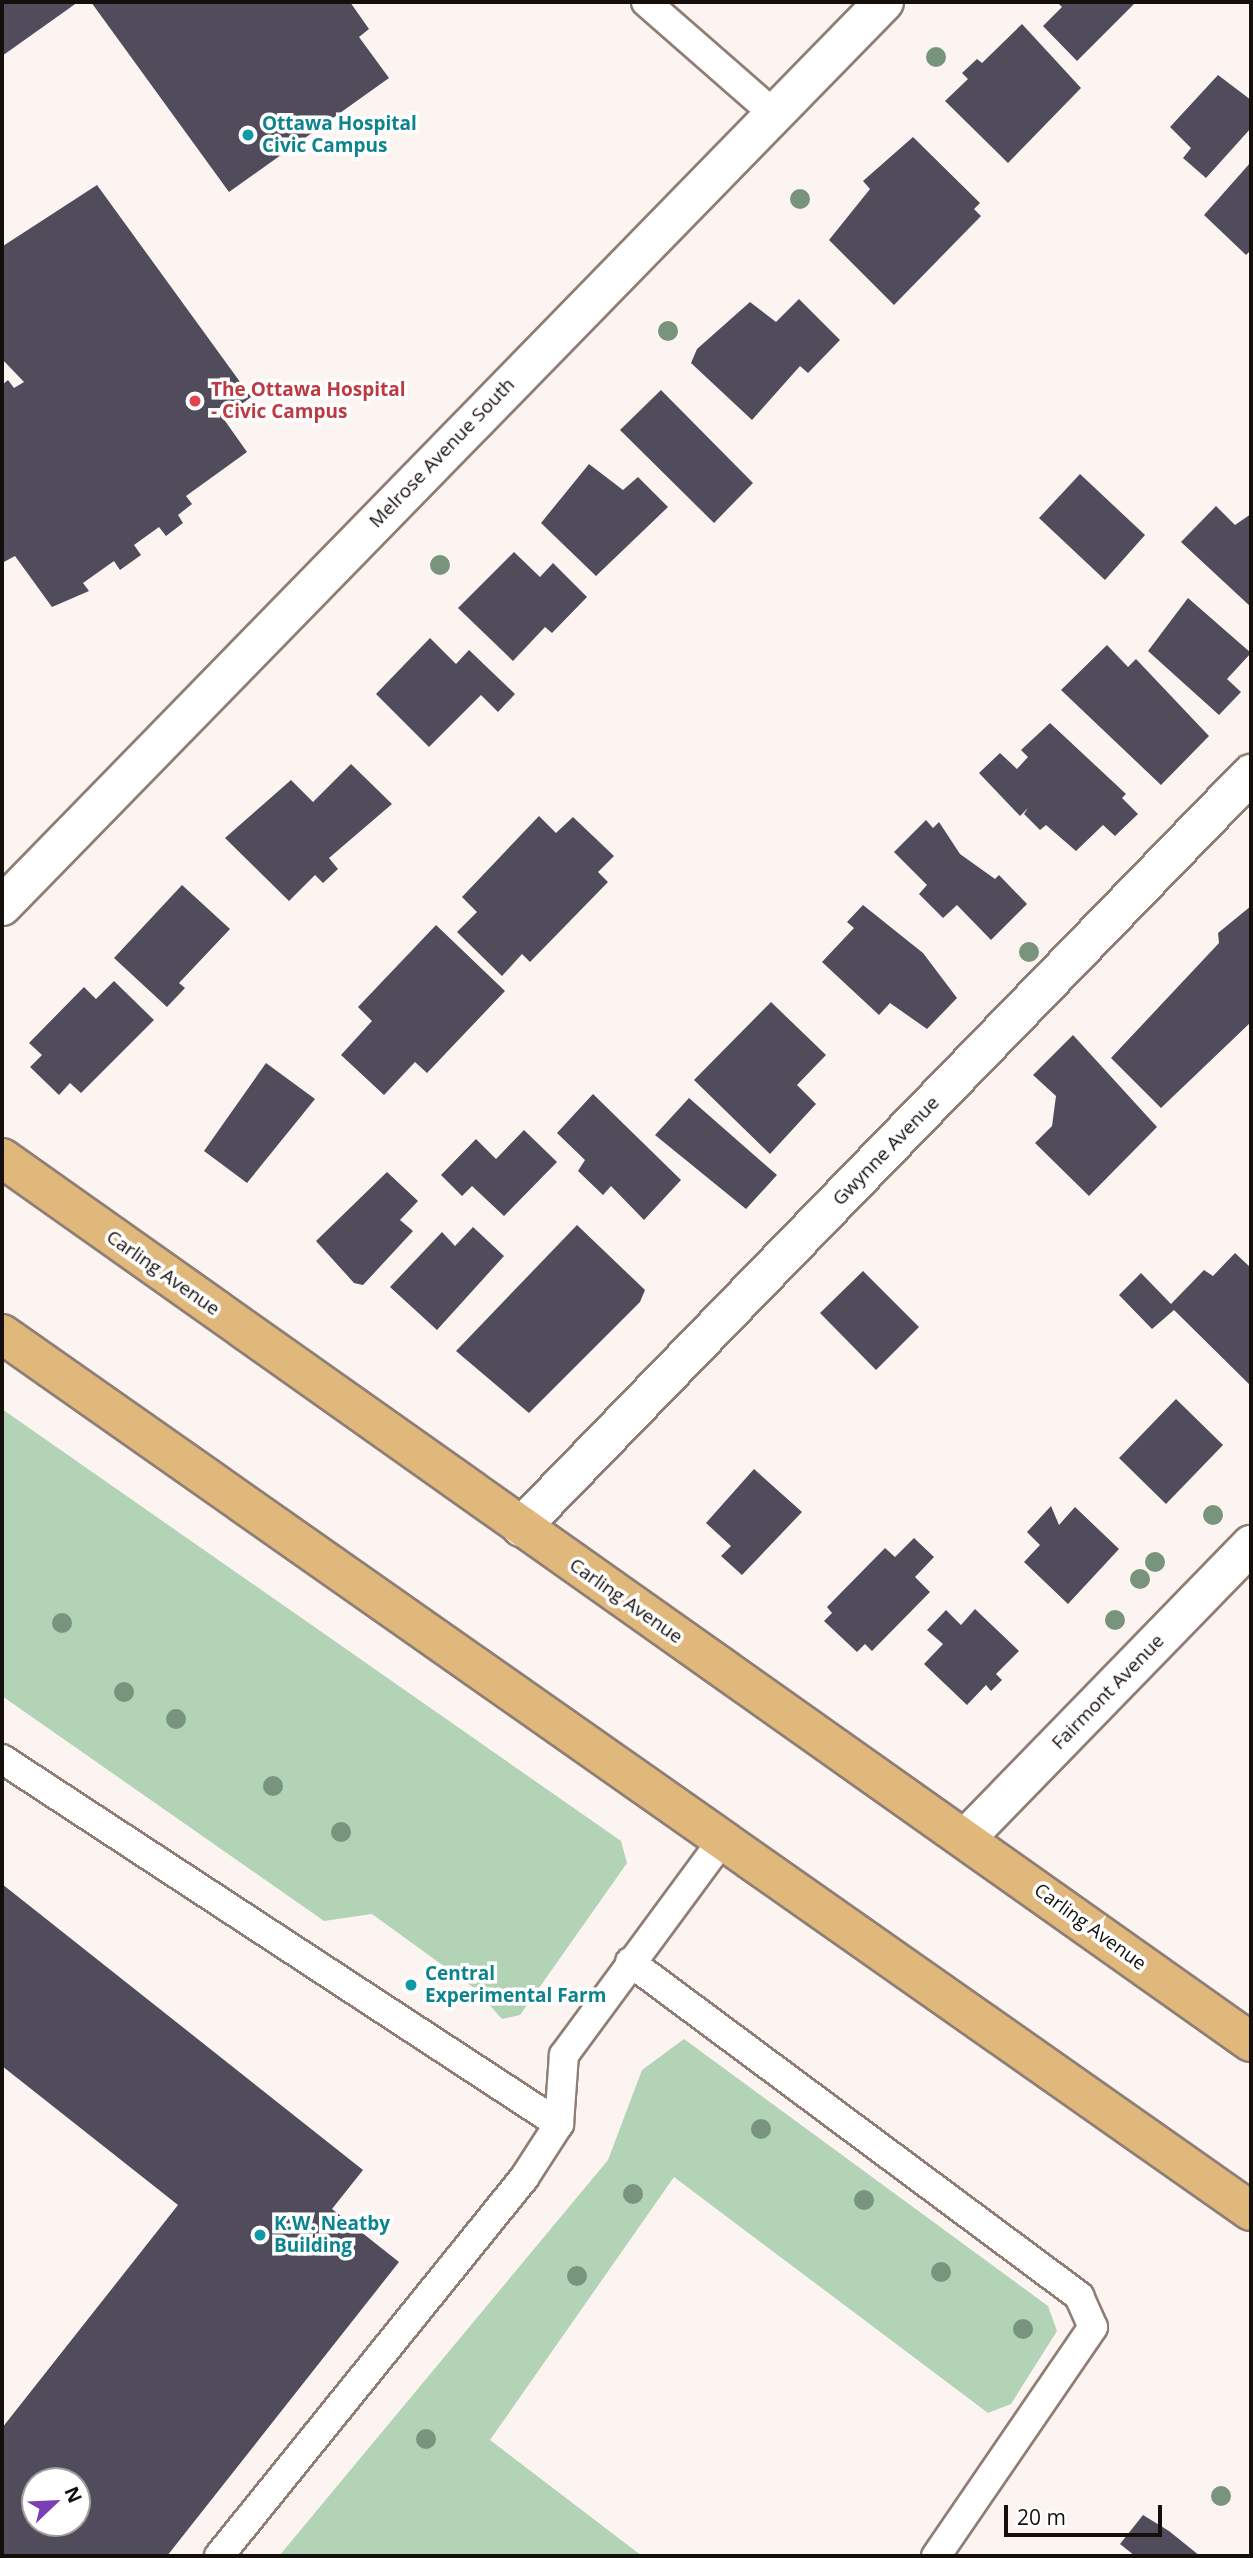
<!DOCTYPE html>
<html>
<head>
<meta charset="utf-8">
<style>
  body { margin:0 }
  #map { position:relative; width:1253px; height:2558px; overflow:hidden; background:#fcf4f1; font-family:"Open Sans",sans-serif }
  div>[style] { position:absolute }
  .green>* { inset:0; background:#b2d3b6 }
  .building>* { inset:0; background:#514c5b }
  .roads { filter:drop-shadow(2px 0 #8f7e75) drop-shadow(-2px 0 #8f7e75) drop-shadow(0 2px #8f7e75) drop-shadow(0 -2px #8f7e75) }
  .lane>* { height:28px; margin:-14px; padding:0 14px; transform-origin:14px; border-radius:14px; background:#fff }
  .street>* { height:38px; margin:-19px; padding:0 19px; transform-origin:19px; border-radius:19px; background:#fff }
  .primary>* { height:38px; margin:-19px; padding:0 19px; transform-origin:19px; border-radius:19px; background:#e0b87b }
  .trees>* { width:20px; height:20px; margin:-10px; border-radius:50%; background:#78947d }
  .dots>* { width:19px; height:19px; translate:-50% -50%; box-sizing:border-box; border:4px solid #fff; border-radius:50% }
  span { translate:-50% -50%; white-space:nowrap; text-align:center; line-height:1.15; -webkit-text-stroke:7px #fff; paint-order:stroke }
  .culture-label { font-size:19px; color:#0d838f; font-weight:700 }
  .left { translate:0 -50%; text-align:left }
  .health-label { font-size:19px; color:#be3a42; font-weight:700 }
  .street-label { font-size:19px; color:#150f0c }
  .frame { position:absolute; inset:0; border:4px solid #150f0c; pointer-events:none }
  .north { position:absolute; left:21px; top:2467px; width:70px; height:70px; box-sizing:border-box; background:#fff; border:2px solid #a19f9e; border-radius:50%; rotate:67deg; font-size:19px; font-weight:700; line-height:28px; text-align:center; color:#150f0c }
  .north::after { content:''; display:block; margin:auto; width:24px; height:32px; background:#7b3fb5; clip-path:polygon(50% 0,100% 100%,50% 72%,0 100%) }
  .scale { position:absolute; left:1004px; top:2505px; width:158px; height:32px; box-sizing:border-box; border:4px solid #150f0c; border-top:0; padding-left:9px; font-size:21px; line-height:24px; white-space:nowrap; color:#150f0c; -webkit-text-stroke:5px #fff; paint-order:stroke }
</style>
</head>
<body>
<div id="map">
  <div class="green">
    <i style="clip-path:polygon(2px 1409px,621px 1841px,627px 1863px,520px 2015px,502px 2019px,474px 1988px,372px 1914px,324px 1921px,2px 1696px)"></i>
    <i style="clip-path:polygon(684px 2039px,1048px 2306px,1057px 2331px,1011px 2404px,988px 2413px,674px 2177px,490px 2440px,642px 2556px,279px 2556px,608px 2160px,642px 2070px)"></i>
  </div>
  <div class="building">
    <i style="clip-path:polygon(2px 2px,78px 2px,2px 56px)"></i>
    <i style="clip-path:polygon(91px 2px,350px 2px,369px 29px,359px 37px,389px 78px,229px 192px)"></i>
    <i style="clip-path:polygon(1057px 2px,1136px 2px,1077px 61px,1043px 26px,1062px 7px)"></i>
    <i style="clip-path:polygon(1022px 24px,1081px 88px,1008px 163px,945px 101px,968px 79px,962px 73px,977px 59px,982px 63px)"></i>
    <i style="clip-path:polygon(1218px 75px,1251px 100px,1251px 128px,1206px 178px,1183px 158px,1191px 148px,1170px 127px)"></i>
    <i style="clip-path:polygon(913px 137px,980px 203px,974px 209px,981px 216px,894px 305px,829px 240px,870px 189px,863px 181px)"></i>
    <i style="clip-path:polygon(1251px 162px,1251px 250px,1246px 255px,1204px 215px)"></i>
    <i style="clip-path:polygon(97px 185px,251px 397px,223px 418px,247px 452px,186px 496px,192px 504px,178px 515px,183px 523px,166px 536px,159px 527px,134px 545px,141px 555px,120px 570px,114px 561px,83px 583px,89px 591px,52px 607px,15px 556px,2px 563px,2px 385px,8px 380px,14px 388px,24px 382px,2px 359px,2px 254px,3px 246px)"></i>
    <i style="clip-path:polygon(799px 299px,840px 340px,808px 373px,800px 366px,752px 420px,691px 363px,697px 349px,750px 302px,776px 322px)"></i>
    <i style="clip-path:polygon(661px 390px,753px 483px,714px 523px,620px 430px)"></i>
    <i style="clip-path:polygon(589px 464px,623px 490px,638px 477px,668px 507px,596px 576px,541px 523px)"></i>
    <i style="clip-path:polygon(1080px 474px,1145px 535px,1105px 580px,1039px 518px)"></i>
    <i style="clip-path:polygon(1216px 506px,1235px 525px,1251px 514px,1251px 607px,1181px 542px)"></i>
    <i style="clip-path:polygon(514px 552px,540px 577px,553px 563px,587px 597px,552px 633px,545px 627px,513px 661px,458px 608px)"></i>
    <i style="clip-path:polygon(1188px 598px,1251px 653px,1227px 679px,1241px 692px,1219px 715px,1148px 651px)"></i>
    <i style="clip-path:polygon(430px 638px,456px 664px,469px 650px,515px 694px,498px 712px,481px 695px,429px 747px,376px 694px)"></i>
    <i style="clip-path:polygon(1107px 645px,1128px 667px,1136px 659px,1209px 736px,1161px 785px,1061px 690px)"></i>
    <i style="clip-path:polygon(1050px 723px,1126px 794px,1122px 798px,1138px 814px,1115px 836px,1103px 825px,1076px 851px,1046px 825px,1040px 830px,1024px 814px,1028px 808px,1020px 816px,979px 773px,1000px 753px,1017px 769px,1028px 757px,1021px 750px)"></i>
    <i style="clip-path:polygon(351px 764px,392px 804px,329px 858px,338px 869px,323px 883px,315px 875px,289px 901px,225px 838px,291px 780px,313px 802px)"></i>
    <i style="clip-path:polygon(539px 816px,556px 833px,573px 817px,614px 856px,598px 872px,608px 882px,530px 962px,522px 954px,502px 976px,457px 932px,477px 912px,462px 897px)"></i>
    <i style="clip-path:polygon(926px 820px,933px 828px,939px 822px,960px 854px,995px 879px,999px 875px,1027px 904px,991px 940px,957px 905px,943px 918px,919px 894px,927px 885px,894px 852px)"></i>
    <i style="clip-path:polygon(182px 885px,230px 929px,179px 983px,185px 988px,167px 1007px,114px 958px)"></i>
    <i style="clip-path:polygon(863px 905px,923px 953px,957px 998px,927px 1029px,890px 1003px,879px 1015px,822px 962px,854px 928px,847px 922px)"></i>
    <i style="clip-path:polygon(1251px 906px,1251px 1022px,1161px 1108px,1111px 1058px,1219px 943px,1218px 933px)"></i>
    <i style="clip-path:polygon(436px 925px,505px 991px,427px 1073px,415px 1062px,384px 1095px,341px 1055px,372px 1021px,358px 1007px)"></i>
    <i style="clip-path:polygon(114px 981px,154px 1020px,81px 1093px,70px 1083px,59px 1095px,30px 1067px,42px 1055px,29px 1043px,84px 987px,96px 999px)"></i>
    <i style="clip-path:polygon(771px 1002px,826px 1055px,797px 1085px,816px 1104px,770px 1154px,694px 1080px)"></i>
    <i style="clip-path:polygon(1073px 1035px,1157px 1127px,1089px 1196px,1035px 1143px,1052px 1126px,1056px 1096px,1033px 1075px)"></i>
    <i style="clip-path:polygon(266px 1063px,315px 1099px,247px 1183px,204px 1151px)"></i>
    <i style="clip-path:polygon(593px 1094px,681px 1180px,644px 1220px,611px 1186px,603px 1195px,578px 1171px,585px 1160px,557px 1133px)"></i>
    <i style="clip-path:polygon(689px 1098px,777px 1175px,746px 1209px,655px 1135px)"></i>
    <i style="clip-path:polygon(524px 1130px,557px 1162px,504px 1216px,472px 1186px,462px 1196px,441px 1175px,476px 1139px,496px 1159px)"></i>
    <i style="clip-path:polygon(387px 1172px,418px 1201px,400px 1220px,413px 1231px,363px 1285px,354px 1283px,316px 1241px)"></i>
    <i style="clip-path:polygon(577px 1225px,645px 1290px,640px 1302px,529px 1413px,456px 1351px)"></i>
    <i style="clip-path:polygon(473px 1227px,504px 1256px,437px 1330px,390px 1287px,442px 1232px,455px 1246px)"></i>
    <i style="clip-path:polygon(1235px 1253px,1251px 1268px,1251px 1386px,1174px 1310px,1152px 1329px,1119px 1295px,1141px 1273px,1171px 1304px,1204px 1270px,1213px 1276px)"></i>
    <i style="clip-path:polygon(863px 1271px,919px 1327px,876px 1370px,820px 1313px)"></i>
    <i style="clip-path:polygon(1176px 1399px,1223px 1445px,1166px 1504px,1119px 1458px)"></i>
    <i style="clip-path:polygon(754px 1469px,802px 1512px,742px 1575px,721px 1556px,731px 1546px,706px 1523px)"></i>
    <i style="clip-path:polygon(1051px 1506px,1059px 1525px,1075px 1507px,1119px 1549px,1068px 1604px,1024px 1562px,1040px 1545px,1027px 1532px)"></i>
    <i style="clip-path:polygon(914px 1538px,934px 1557px,915px 1577px,930px 1592px,872px 1651px,865px 1644px,857px 1652px,824px 1621px,832px 1613px,827px 1607px,885px 1548px,895px 1557px)"></i>
    <i style="clip-path:polygon(975px 1609px,1019px 1651px,996px 1674px,1002px 1680px,991px 1691px,986px 1685px,967px 1705px,924px 1664px,943px 1644px,927px 1630px,946px 1610px,961px 1625px)"></i>
    <i style="clip-path:polygon(evenodd,2px 1884px,363px 2170px,332px 2209px,399px 2262px,167px 2556px,2px 2556px,2px 2428px,178px 2205px,2px 2066px,2px 1884px,35px 2481px,77px 2481px,77px 2523px,35px 2523px,35px 2481px)"></i>
    <i style="clip-path:polygon(1143px 2515px,1169px 2531px,1200px 2556px,1135px 2556px,1120px 2544px)"></i>
  </div>
  <div class="roads">
    <div class="lane">
      <i style="left:646px;top:2px;width:169px;rotate:41.2deg"></i>
      <i style="left:2px;top:1759px;width:666px;rotate:33.24deg"></i>
      <i style="left:630px;top:1962px;width:560px;rotate:36.64deg"></i>
      <i style="left:1079px;top:2296px;width:34px;rotate:66deg"></i>
      <i style="left:1093px;top:2327px;width:278px;rotate:124.4deg"></i>
      <i style="left:219px;top:2556px;width:486px;rotate:-51.1deg"></i>
      <i style="left:524px;top:2178px;width:64px;rotate:-57.1deg"></i>
      <i style="left:559px;top:2124px;width:69px;rotate:-85.9deg"></i>
      <i style="left:564px;top:2055px;width:268px;rotate:-53.6deg"></i>
    </div>
    <div class="street">
      <i style="left:2px;top:906px;width:1263px;rotate:-45.71deg"></i>
      <i style="left:521px;top:1527px;width:1049px;rotate:-45.89deg"></i>
      <i style="left:966px;top:1838px;width:409px;rotate:-45.8deg"></i>
    </div>
    <div class="primary">
      <i style="left:2px;top:1158px;width:1530px;rotate:35.29deg"></i>
      <i style="left:2px;top:1334px;width:1526px;rotate:35.08deg"></i>
    </div>
  </div>
  <div class="trees">
    <i style="left:936px;top:57px"></i>
    <i style="left:800px;top:199px"></i>
    <i style="left:668px;top:331px"></i>
    <i style="left:440px;top:565px"></i>
    <i style="left:1029px;top:952px"></i>
    <i style="left:1213px;top:1515px"></i>
    <i style="left:1155px;top:1562px"></i>
    <i style="left:1140px;top:1579px"></i>
    <i style="left:1115px;top:1620px"></i>
    <i style="left:62px;top:1623px"></i>
    <i style="left:124px;top:1692px"></i>
    <i style="left:176px;top:1719px"></i>
    <i style="left:273px;top:1786px"></i>
    <i style="left:341px;top:1832px"></i>
    <i style="left:761px;top:2129px"></i>
    <i style="left:633px;top:2194px"></i>
    <i style="left:864px;top:2200px"></i>
    <i style="left:941px;top:2272px"></i>
    <i style="left:577px;top:2276px"></i>
    <i style="left:1023px;top:2329px"></i>
    <i style="left:426px;top:2439px"></i>
    <i style="left:1221px;top:2496px"></i>
  </div>
  <div class="dots">
    <i style="left:248px;top:135px;background:#0f9aa8"></i>
    <i style="left:195px;top:401px;background:#e0444e"></i>
    <i style="left:411px;top:1985px;background:#0f9aa8"></i>
    <i style="left:260px;top:2235px;background:#0f9aa8"></i>
  </div>
  <div class="culture-label">
    <span class="left" style="left:262px;top:135px">Ottawa Hospital<br>Civic Campus</span>
    <span class="left" style="left:425px;top:1985px">Central<br>Experimental Farm</span>
    <span class="left" style="left:274px;top:2235px">K.W. Neatby<br>Building</span>
  </div>
  <div class="health-label">
    <span class="left" style="left:211px;top:401px">The Ottawa Hospital<br>- Civic Campus</span>
  </div>
  <div class="street-label">
    <span style="left:442px;top:453px;rotate:-46deg">Melrose Avenue South</span>
    <span style="left:886px;top:1151px;rotate:-46deg">Gwynne Avenue</span>
    <span style="left:163px;top:1273px;rotate:35deg">Carling Avenue</span>
    <span style="left:626px;top:1601px;rotate:35deg">Carling Avenue</span>
    <span style="left:1108px;top:1692px;rotate:-46deg">Fairmont Avenue</span>
    <span style="left:1090px;top:1927px;rotate:36deg">Carling Avenue</span>
  </div>
  <div class="frame"></div>
  <div class="north">N</div>
  <div class="scale">20 m</div>
</div>
</body>
</html>
